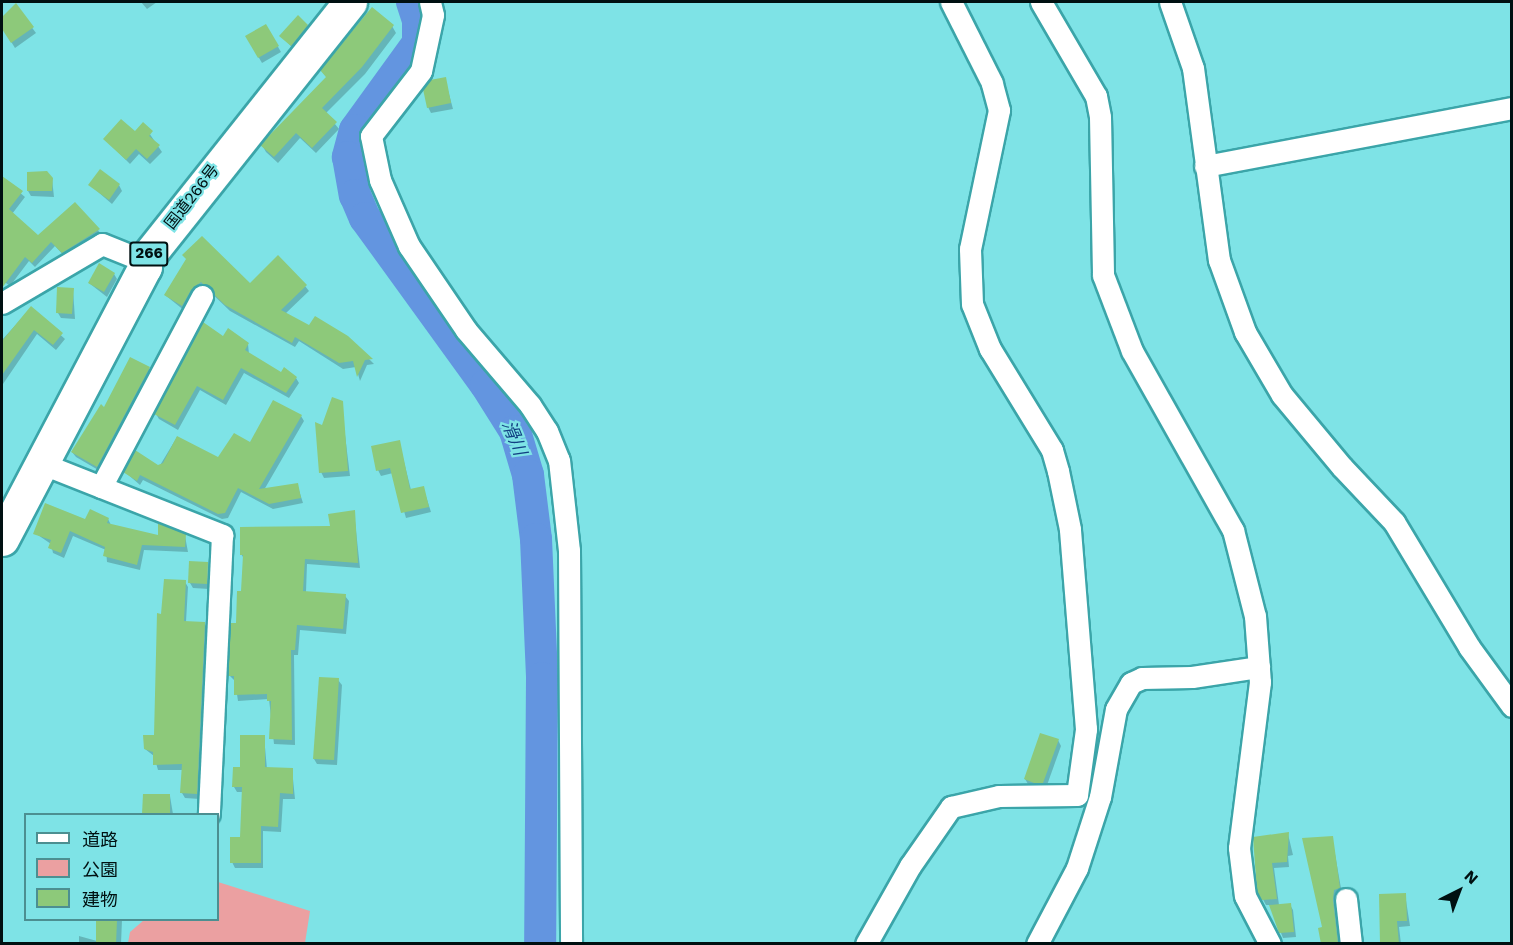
<!DOCTYPE html>
<html>
<head>
<meta charset="utf-8">
<style>
  body { margin:0 }
  #map { position:relative; width:1513px; height:945px; overflow:hidden; background:#7ee3e6; font-family:"Work Sans","Noto Sans JP",sans-serif }
  div>[style] { position:absolute }
  .green>* { inset:0; background:#eba0a1 }
  .shadow>* { inset:0; background:#0003 }
  .river>* { height:32px; margin:-16px; padding:0 16px; transform-origin:16px; border-radius:16px; background:#6395e0 }
  .building>* { inset:0; background:#8dc97a }
  .roads { filter:drop-shadow(2px 0 #3ba5a9) drop-shadow(-2px 0 #3ba5a9) drop-shadow(0 2px #3ba5a9) drop-shadow(0 -2px #3ba5a9) }
  .street>* { height:21px; margin:-10.5px; padding:0 10.5px; transform-origin:10.5px; border-radius:10.5px; background:#fff }
  .highway>* { height:33px; margin:-16.5px; padding:0 16.5px; transform-origin:16.5px; border-radius:16.5px; background:#fff }
  span { translate:-50% -50%; white-space:nowrap; text-align:center; line-height:1.15; -webkit-text-stroke:4.5px #7ee3e6; paint-order:stroke }
  .shield-label span { padding:2px 4px; background:#7ee3e6; border:2px solid; border-radius:4px; -webkit-text-stroke-width:0 }
  .shield-label { font-size:15px; color:#001011; font-weight:700 }
  .street-label { font-size:16px; color:#001011 }
  .water-label { font-size:18px; color:#124083; font-style:italic }
  .frame { position:absolute; inset:0; border:3px solid #001011; pointer-events:none }
  .legend { position:absolute; left:24px; top:813px; width:195px; height:108px; box-sizing:border-box; background:#7ee3e6; border:2px solid #4c8f91; margin:0; padding:8px 10px; list-style:none; font-size:18px; color:#001011 }
  .legend li { display:flex; align-items:center; gap:12px; height:30px }
  .legend b { width:30px; border:2px solid #4c8f91 }
  .north { position:absolute; left:1429px; top:861px; width:60px; height:60px; -webkit-text-stroke:4px #7ee3e6; paint-order:stroke; rotate:42deg; font-size:16px; font-weight:700; line-height:24px; text-align:center; color:#001011 }
  .north::after { content:''; display:block; margin:auto; width:21px; height:27px; background:#001011; clip-path:polygon(50% 0,100% 100%,50% 72%,0 100%) }
</style>
</head>
<body>
<div id="map">
  <div class="green">
    <i style="clip-path:polygon(218px 882px,310px 911px,305px 943px,128px 943px,130px 932px,144px 920px,218px 920px)"></i>
  </div>
  <div class="shadow">
    <i style="clip-path:polygon(141px 2px,157px 2px,147px 9px)"></i>
    <i style="clip-path:polygon(16px 6px,36px 33px,15px 48px,2px 27px,2px 19px)"></i>
    <i style="clip-path:polygon(307px 25px,310px 31px,295px 50px,281px 36px)"></i>
    <i style="clip-path:polygon(266px 26px,281px 52px,262px 63px,247px 37px)"></i>
    <i style="clip-path:polygon(392px 26px,396px 33px,365px 74px,326px 113px,339px 129px,316px 153px,300px 138px,278px 163px,266px 152px,262px 145px,327px 78px,321px 70px)"></i>
    <i style="clip-path:polygon(445px 79px,453px 109px,431px 113px,428px 107px)"></i>
    <i style="clip-path:polygon(143px 124px,162px 152px,150px 164px,139px 154px,130px 164px,105px 139px,135px 134px)"></i>
    <i style="clip-path:polygon(52px 179px,54px 197px,31px 196px,28px 191px)"></i>
    <i style="clip-path:polygon(6px 181px,25px 197px,12px 214px,38px 237px,98px 230px,101px 235px,66px 258px,55px 246px,35px 267px,29px 261px,10px 286px,2px 280px,2px 186px)"></i>
    <i style="clip-path:polygon(90px 185px,119px 185px,122px 191px,112px 204px)"></i>
    <i style="clip-path:polygon(184px 255px,250px 285px,305px 286px,309px 291px,285px 314px,310px 327px,347px 337px,374px 364px,367px 365px,360px 381px,356px 367px,343px 369px,299px 341px,295px 347px,230px 311px,205px 287px,185px 311px,165px 295px,187px 260px)"></i>
    <i style="clip-path:polygon(114px 274px,117px 279px,107px 297px,89px 283px)"></i>
    <i style="clip-path:polygon(73px 290px,75px 319px,61px 318px,58px 313px)"></i>
    <i style="clip-path:polygon(31px 308px,65px 339px,56px 350px,37px 334px,3px 384px,2px 340px)"></i>
    <i style="clip-path:polygon(223px 339px,248px 344px,249px 354px,281px 374px,296px 378px,299px 383px,289px 398px,244px 373px,226px 405px,200px 390px,178px 430px,159px 419px,156px 414px)"></i>
    <i style="clip-path:polygon(149px 368px,152px 374px,100px 471px,76px 457px,72px 452px)"></i>
    <i style="clip-path:polygon(341px 402px,350px 476px,324px 478px,321px 472px,322px 428px)"></i>
    <i style="clip-path:polygon(301px 416px,304px 421px,264px 490px,297px 484px,303px 503px,273px 509px,241px 492px,228px 518px,222px 519px,143px 480px,140px 485px,125px 472px,159px 467px,177px 437px,219px 459px)"></i>
    <i style="clip-path:polygon(399px 442px,411px 490px,423px 487px,431px 512px,406px 518px,393px 473px,381px 476px,378px 470px)"></i>
    <i style="clip-path:polygon(354px 512px,360px 568px,307px 564px,306px 592px,345px 596px,349px 601px,346px 634px,300px 630px,298px 655px,294px 655px,295px 745px,274px 744px,269px 699px,238px 701px,235px 681px,230px 676px,243px 593px,245px 560px,241px 554px,332px 528px)"></i>
    <i style="clip-path:polygon(108px 519px,111px 525px,159px 537px,185px 536px,188px 552px,144px 550px,140px 570px,107px 562px,106px 550px,73px 536px,64px 558px,53px 553px,51px 544px,35px 533px)"></i>
    <i style="clip-path:polygon(207px 563px,209px 589px,193px 588px,190px 583px)"></i>
    <i style="clip-path:polygon(185px 582px,188px 587px,186px 622px,204px 623px,208px 629px,200px 799px,185px 798px,182px 793px,183px 770px,158px 770px,154px 756px,145px 749px,155px 736px,163px 615px)"></i>
    <i style="clip-path:polygon(338px 680px,342px 685px,337px 765px,317px 764px,314px 759px)"></i>
    <i style="clip-path:polygon(264px 736px,267px 769px,292px 769px,295px 799px,283px 799px,281px 832px,263px 831px,263px 868px,235px 868px,232px 862px,241px 839px,243px 792px,237px 792px,234px 787px)"></i>
    <i style="clip-path:polygon(1058px 740px,1061px 746px,1046px 788px,1028px 784px,1025px 779px)"></i>
    <i style="clip-path:polygon(144px 795px,170px 796px,173px 814px,144px 814px)"></i>
    <i style="clip-path:polygon(1288px 834px,1293px 855px,1288px 856px,1289px 867px,1274px 868px,1279px 905px,1290px 905px,1293px 910px,1296px 937px,1283px 938px,1270px 905px,1266px 905px,1259px 892px,1255px 838px)"></i>
    <i style="clip-path:polygon(1332px 837px,1342px 894px,1336px 896px,1340px 944px,1322px 944px)"></i>
    <i style="clip-path:polygon(1405px 894px,1410px 926px,1399px 927px,1401px 944px,1380px 944px,1380px 896px)"></i>
    <i style="clip-path:polygon(98px 920px,122px 920px,121px 944px,79px 944px,79px 936px,97px 941px)"></i>
  </div>
  <div class="river">
    <i style="left:412px;top:2px;width:20px;rotate:72deg"></i>
    <i style="left:418px;top:21px;width:22px;rotate:90deg"></i>
    <i style="left:418px;top:43px;width:107px;rotate:125.9deg"></i>
    <i style="left:355px;top:130px;width:28px;rotate:105deg"></i>
    <i style="left:348px;top:157px;width:39px;rotate:80deg"></i>
    <i style="left:355px;top:195px;width:25px;rotate:67deg"></i>
    <i style="left:365px;top:218px;width:206px;rotate:54.1deg"></i>
    <i style="left:486px;top:385px;width:54px;rotate:57.8deg"></i>
    <i style="left:515px;top:431px;width:46px;rotate:73.5deg"></i>
    <i style="left:528px;top:475px;width:64px;rotate:82.9deg"></i>
    <i style="left:536px;top:539px;width:139px;rotate:87.5deg"></i>
    <i style="left:542px;top:678px;width:266px;rotate:90.4deg"></i>
  </div>
  <div class="building">
    <i style="clip-path:polygon(16px 3px,34px 27px,11px 43px,2px 29px,2px 17px)"></i>
    <i style="clip-path:polygon(372px 7px,394px 25px,362px 67px,322px 108px,337px 122px,312px 148px,296px 133px,274px 157px,260px 145px,326px 77px,320px 70px)"></i>
    <i style="clip-path:polygon(298px 15px,308px 25px,291px 46px,279px 36px)"></i>
    <i style="clip-path:polygon(266px 24px,279px 46px,258px 58px,245px 36px)"></i>
    <i style="clip-path:polygon(446px 77px,451px 103px,427px 108px,423px 89px,430px 80px)"></i>
    <i style="clip-path:polygon(121px 119px,135px 131px,143px 122px,153px 131px,149px 136px,160px 145px,147px 159px,136px 149px,126px 160px,103px 139px)"></i>
    <i style="clip-path:polygon(100px 169px,120px 184px,109px 200px,88px 185px)"></i>
    <i style="clip-path:polygon(47px 171px,53px 178px,52px 191px,27px 191px,27px 172px)"></i>
    <i style="clip-path:polygon(2px 176px,23px 191px,9px 209px,38px 235px,75px 202px,100px 229px,62px 253px,51px 242px,32px 263px,25px 257px,2px 288px)"></i>
    <i style="clip-path:polygon(202px 236px,250px 283px,278px 255px,307px 285px,281px 310px,309px 325px,315px 316px,348px 336px,373px 359px,365px 360px,357px 377px,353px 361px,339px 363px,295px 337px,292px 343px,225px 305px,201px 282px,191px 290px,182px 306px,164px 295px,186px 259px,182px 255px)"></i>
    <i style="clip-path:polygon(99px 263px,115px 273px,104px 292px,88px 283px)"></i>
    <i style="clip-path:polygon(57px 287px,74px 288px,72px 314px,56px 313px)"></i>
    <i style="clip-path:polygon(31px 306px,63px 333px,53px 345px,34px 330px,2px 375px,2px 341px)"></i>
    <i style="clip-path:polygon(203px 322px,223px 336px,228px 328px,249px 343px,245px 350px,281px 372px,284px 367px,297px 377px,286px 393px,241px 368px,223px 400px,197px 386px,175px 425px,154px 414px)"></i>
    <i style="clip-path:polygon(130px 357px,150px 367px,97px 467px,71px 452px,101px 404px,104px 407px)"></i>
    <i style="clip-path:polygon(332px 397px,343px 401px,348px 471px,319px 473px,315px 422px,322px 425px)"></i>
    <i style="clip-path:polygon(273px 400px,302px 415px,259px 489px,298px 483px,301px 498px,269px 504px,238px 488px,225px 513px,218px 514px,140px 475px,137px 481px,123px 472px,135px 450px,158px 465px,163px 463px,177px 436px,218px 457px,234px 433px,250px 442px)"></i>
    <i style="clip-path:polygon(400px 440px,410px 489px,424px 486px,429px 507px,401px 513px,390px 468px,376px 471px,371px 446px)"></i>
    <i style="clip-path:polygon(45px 503px,85px 519px,90px 509px,109px 518px,107px 523px,158px 535px,158px 523px,186px 534px,185px 547px,142px 545px,137px 565px,103px 556px,105px 547px,70px 531px,61px 553px,48px 548px,51px 540px,33px 534px)"></i>
    <i style="clip-path:polygon(355px 510px,358px 563px,305px 559px,303px 591px,346px 594px,343px 629px,297px 625px,295px 650px,291px 650px,292px 740px,269px 739px,271px 701px,267px 701px,267px 694px,234px 695px,234px 676px,228px 676px,231px 623px,236px 623px,237px 591px,241px 591px,243px 555px,240px 555px,240px 527px,330px 526px,328px 514px)"></i>
    <i style="clip-path:polygon(189px 561px,208px 562px,207px 584px,188px 583px)"></i>
    <i style="clip-path:polygon(164px 579px,186px 580px,184px 621px,205px 622px,197px 794px,180px 793px,182px 764px,153px 765px,153px 752px,144px 749px,143px 735px,154px 735px,157px 613px,161px 614px)"></i>
    <i style="clip-path:polygon(319px 677px,339px 678px,334px 760px,313px 759px)"></i>
    <i style="clip-path:polygon(1040px 733px,1059px 739px,1043px 783px,1034px 783px,1024px 779px)"></i>
    <i style="clip-path:polygon(240px 735px,265px 735px,265px 767px,293px 768px,293px 794px,280px 793px,278px 827px,261px 826px,261px 863px,230px 863px,230px 837px,240px 837px,242px 787px,232px 787px,233px 767px,240px 767px)"></i>
    <i style="clip-path:polygon(143px 794px,170px 794px,170px 814px,142px 814px)"></i>
    <i style="clip-path:polygon(1289px 832px,1287px 862px,1272px 863px,1277px 899px,1262px 900px,1257px 892px,1253px 837px)"></i>
    <i style="clip-path:polygon(1333px 836px,1340px 888px,1334px 890px,1333px 900px,1338px 944px,1321px 944px,1318px 928px,1322px 927px,1302px 838px)"></i>
    <i style="clip-path:polygon(1406px 893px,1407px 921px,1397px 921px,1399px 944px,1380px 944px,1379px 894px)"></i>
    <i style="clip-path:polygon(1291px 903px,1294px 932px,1279px 933px,1269px 905px)"></i>
    <i style="clip-path:polygon(96px 920px,117px 920px,116px 944px,96px 944px)"></i>
  </div>
  <div class="roads">
    <div class="street">
      <i style="left:430px;top:2px;width:13px;rotate:77deg"></i>
      <i style="left:433px;top:15px;width:57px;rotate:102.1deg"></i>
      <i style="left:421px;top:71px;width:82px;rotate:127.6deg"></i>
      <i style="left:371px;top:136px;width:45px;rotate:78.4deg"></i>
      <i style="left:380px;top:180px;width:72px;rotate:66.3deg"></i>
      <i style="left:409px;top:246px;width:102px;rotate:55.8deg"></i>
      <i style="left:466px;top:330px;width:99px;rotate:49.5deg"></i>
      <i style="left:530px;top:405px;width:31px;rotate:57deg"></i>
      <i style="left:547px;top:431px;width:31px;rotate:68deg"></i>
      <i style="left:559px;top:460px;width:91px;rotate:83.7deg"></i>
      <i style="left:569px;top:550px;width:394px;rotate:89.7deg"></i>
      <i style="left:1041px;top:2px;width:109px;rotate:59.7deg"></i>
      <i style="left:1096px;top:96px;width:21px;rotate:79deg"></i>
      <i style="left:1100px;top:117px;width:158px;rotate:88.9deg"></i>
      <i style="left:1103px;top:275px;width:81px;rotate:69.1deg"></i>
      <i style="left:1132px;top:351px;width:206px;rotate:60.6deg"></i>
      <i style="left:1233px;top:530px;width:89px;rotate:75.7deg"></i>
      <i style="left:1255px;top:616px;width:66px;rotate:85.7deg"></i>
      <i style="left:1260px;top:682px;width:167px;rotate:97.2deg"></i>
      <i style="left:1239px;top:848px;width:48px;rotate:82.9deg"></i>
      <i style="left:1245px;top:896px;width:54px;rotate:62.5deg"></i>
      <i style="left:1170px;top:2px;width:70px;rotate:70.8deg"></i>
      <i style="left:1193px;top:68px;width:194px;rotate:82.3deg"></i>
      <i style="left:1219px;top:260px;width:77px;rotate:70.1deg"></i>
      <i style="left:1245px;top:332px;width:73px;rotate:59.6deg"></i>
      <i style="left:1282px;top:395px;width:94px;rotate:50.2deg"></i>
      <i style="left:1342px;top:467px;width:76px;rotate:46.6deg"></i>
      <i style="left:1394px;top:522px;width:146px;rotate:59deg"></i>
      <i style="left:1469px;top:647px;width:73px;rotate:53.9deg"></i>
      <i style="left:1205px;top:166px;width:312px;rotate:-10.7deg"></i>
      <i style="left:2px;top:303px;width:116px;rotate:-30.5deg"></i>
      <i style="left:102px;top:244px;width:45px;rotate:22deg"></i>
      <i style="left:43px;top:464px;width:193px;rotate:21.6deg"></i>
      <i style="left:222px;top:535px;width:279px;rotate:92.7deg"></i>
      <i style="left:101px;top:487px;width:216px;rotate:-62.1deg"></i>
      <i style="left:1346px;top:899px;width:45px;rotate:83.7deg"></i>
      <i style="left:866px;top:944px;width:90px;rotate:-60.6deg"></i>
      <i style="left:910px;top:866px;width:72px;rotate:-55.2deg"></i>
      <i style="left:951px;top:807px;width:49px;rotate:-12.9deg"></i>
      <i style="left:999px;top:796px;width:78px;rotate:-0.7deg"></i>
      <i style="left:1077px;top:795px;width:67px;rotate:-82.2deg"></i>
      <i style="left:1086px;top:729px;width:201px;rotate:-94.6deg"></i>
      <i style="left:1070px;top:529px;width:59px;rotate:-101.7deg"></i>
      <i style="left:1058px;top:471px;width:22px;rotate:-106deg"></i>
      <i style="left:1052px;top:450px;width:119px;rotate:-121.5deg"></i>
      <i style="left:990px;top:349px;width:48px;rotate:-111.8deg"></i>
      <i style="left:972px;top:304px;width:55px;rotate:-92.1deg"></i>
      <i style="left:970px;top:249px;width:142px;rotate:-78.2deg"></i>
      <i style="left:999px;top:110px;width:28px;rotate:-105deg"></i>
      <i style="left:992px;top:83px;width:91px;rotate:-116.8deg"></i>
      <i style="left:1037px;top:944px;width:86px;rotate:-62.2deg"></i>
      <i style="left:1077px;top:868px;width:75px;rotate:-72.1deg"></i>
      <i style="left:1100px;top:797px;width:89px;rotate:-79.7deg"></i>
      <i style="left:1116px;top:709px;width:30px;rotate:-60deg"></i>
      <i style="left:1131px;top:683px;width:12px;rotate:-24deg"></i>
      <i style="left:1142px;top:678px;width:50px;rotate:-1.1deg"></i>
      <i style="left:1192px;top:677px;width:68px;rotate:-8.5deg"></i>
    </div>
    <div class="highway">
      <i style="left:2px;top:539px;width:307px;rotate:-62.3deg"></i>
      <i style="left:145px;top:267px;width:6px;rotate:-99deg"></i>
      <i style="left:144px;top:261px;width:331px;rotate:-51.5deg"></i>
    </div>
  </div>
  <div class="shield-label">
    <span style="left:149px;top:254px">266</span>
  </div>
  <div class="street-label">
    <span style="left:192px;top:197px;rotate:-52deg">国道266号</span>
  </div>
  <div class="water-label">
    <span style="left:514px;top:438px;rotate:68deg">滑川</span>
  </div>
  <div class="frame"></div>
  <ul class="legend">
  <li><b style="height:8px;background:#fff"></b>道路</li>
  <li><b style="height:16px;background:#eba0a1"></b>公園</li>
  <li><b style="height:16px;background:#8dc97a"></b>建物</li>
  </ul>
  <div class="north">N</div>
</div>
</body>
</html>
